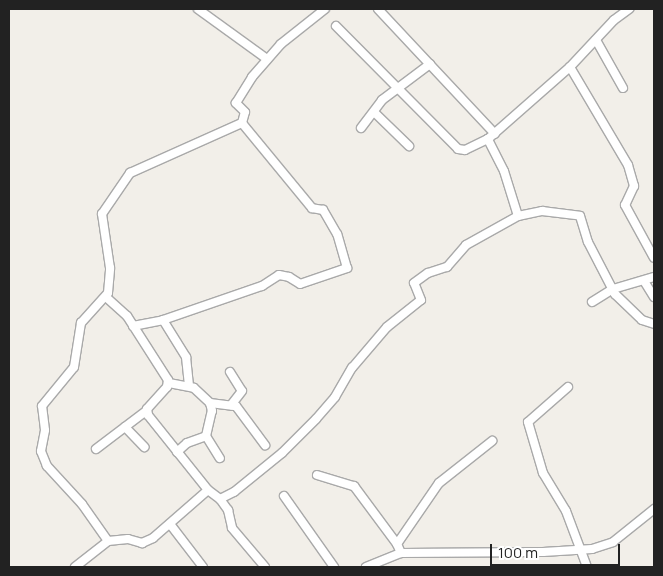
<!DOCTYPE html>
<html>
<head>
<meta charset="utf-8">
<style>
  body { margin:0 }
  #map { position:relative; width:663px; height:576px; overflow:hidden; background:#f2efe9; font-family:Manrope,sans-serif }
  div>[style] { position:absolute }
  .roads { filter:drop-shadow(1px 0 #a9a9a9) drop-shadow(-1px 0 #a9a9a9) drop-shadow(0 1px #a9a9a9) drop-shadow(0 -1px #a9a9a9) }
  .street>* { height:8px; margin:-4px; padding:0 4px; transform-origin:4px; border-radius:4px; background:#fff }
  span { translate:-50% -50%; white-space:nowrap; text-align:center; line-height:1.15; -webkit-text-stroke:4px #fff; paint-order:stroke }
  .frame { position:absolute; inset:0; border:10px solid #222; pointer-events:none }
  .scale { position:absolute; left:490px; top:544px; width:130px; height:22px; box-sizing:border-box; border:2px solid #222; border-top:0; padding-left:6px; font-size:15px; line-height:18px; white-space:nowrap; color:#222; -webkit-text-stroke:4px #fff; paint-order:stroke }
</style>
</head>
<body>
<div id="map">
  <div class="roads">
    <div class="street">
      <i style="left:198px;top:9px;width:85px;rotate:35.9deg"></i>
      <i style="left:378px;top:9px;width:171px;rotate:46.9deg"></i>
      <i style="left:336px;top:26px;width:173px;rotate:45.2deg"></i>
      <i style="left:458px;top:149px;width:7px;rotate:8deg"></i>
      <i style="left:465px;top:150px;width:25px;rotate:-26deg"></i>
      <i style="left:596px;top:40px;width:55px;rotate:60.6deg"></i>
      <i style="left:570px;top:67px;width:114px;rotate:59.4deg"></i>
      <i style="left:628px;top:165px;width:22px;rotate:74deg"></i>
      <i style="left:634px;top:186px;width:21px;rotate:115deg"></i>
      <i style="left:625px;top:205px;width:60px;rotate:61.3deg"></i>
      <i style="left:374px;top:112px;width:49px;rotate:44.2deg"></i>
      <i style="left:361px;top:128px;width:35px;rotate:-53deg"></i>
      <i style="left:382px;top:100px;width:60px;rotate:-36.9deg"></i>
      <i style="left:518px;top:216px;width:25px;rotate:-12deg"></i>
      <i style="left:542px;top:211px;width:38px;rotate:7deg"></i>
      <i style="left:580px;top:216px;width:27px;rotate:73deg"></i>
      <i style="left:588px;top:242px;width:59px;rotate:62.6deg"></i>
      <i style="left:615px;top:294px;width:37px;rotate:44deg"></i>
      <i style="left:642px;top:320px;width:13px;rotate:18deg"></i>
      <i style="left:644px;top:281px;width:19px;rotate:58deg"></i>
      <i style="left:592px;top:302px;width:25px;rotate:-32deg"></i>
      <i style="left:613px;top:289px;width:43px;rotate:-16.3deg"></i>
      <i style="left:163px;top:320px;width:44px;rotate:58.1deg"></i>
      <i style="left:186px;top:357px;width:29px;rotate:84deg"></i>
      <i style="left:133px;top:326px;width:31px;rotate:-11deg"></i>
      <i style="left:163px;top:320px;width:105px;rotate:-19deg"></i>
      <i style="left:262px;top:286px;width:20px;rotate:-33deg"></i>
      <i style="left:279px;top:275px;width:10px;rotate:11deg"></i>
      <i style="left:289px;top:277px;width:13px;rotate:32deg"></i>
      <i style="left:300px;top:284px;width:50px;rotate:-18.8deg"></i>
      <i style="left:347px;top:268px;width:35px;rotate:-106deg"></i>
      <i style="left:337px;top:234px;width:28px;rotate:-120deg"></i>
      <i style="left:323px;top:210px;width:11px;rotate:-170deg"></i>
      <i style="left:312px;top:208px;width:110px;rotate:-129.5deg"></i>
      <i style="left:230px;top:372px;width:22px;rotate:58deg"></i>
      <i style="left:242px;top:391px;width:18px;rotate:128deg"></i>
      <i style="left:169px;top:383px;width:25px;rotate:11deg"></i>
      <i style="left:194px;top:388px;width:22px;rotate:43deg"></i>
      <i style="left:210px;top:403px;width:26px;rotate:7deg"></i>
      <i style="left:236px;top:406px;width:49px;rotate:53.4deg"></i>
      <i style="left:568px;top:387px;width:53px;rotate:138.8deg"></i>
      <i style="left:528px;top:422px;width:53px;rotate:73.6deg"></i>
      <i style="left:543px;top:473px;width:44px;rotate:58.8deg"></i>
      <i style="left:566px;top:511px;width:60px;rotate:69.4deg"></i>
      <i style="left:125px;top:427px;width:28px;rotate:46deg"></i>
      <i style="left:206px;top:436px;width:26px;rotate:58deg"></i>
      <i style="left:96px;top:449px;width:63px;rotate:-37.2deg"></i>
      <i style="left:177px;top:452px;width:13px;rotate:-42deg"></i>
      <i style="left:187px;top:443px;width:20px;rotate:-20deg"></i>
      <i style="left:206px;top:436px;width:26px;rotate:-77deg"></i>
      <i style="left:212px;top:411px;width:8px;rotate:-104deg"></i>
      <i style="left:317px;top:475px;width:39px;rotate:17deg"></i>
      <i style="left:354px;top:486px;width:72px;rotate:53.4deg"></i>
      <i style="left:208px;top:490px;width:15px;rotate:37deg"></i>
      <i style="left:220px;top:499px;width:14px;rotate:54deg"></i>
      <i style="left:228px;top:510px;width:18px;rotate:77deg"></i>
      <i style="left:232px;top:528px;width:51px;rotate:49.8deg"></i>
      <i style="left:284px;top:496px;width:87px;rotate:54.8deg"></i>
      <i style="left:220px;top:499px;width:16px;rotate:-27deg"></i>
      <i style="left:234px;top:492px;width:62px;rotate:-39.1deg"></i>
      <i style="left:282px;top:453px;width:48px;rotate:-45deg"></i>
      <i style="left:316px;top:419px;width:29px;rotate:-49deg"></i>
      <i style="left:335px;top:397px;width:34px;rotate:-60deg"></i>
      <i style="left:352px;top:368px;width:54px;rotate:-49.5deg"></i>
      <i style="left:387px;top:327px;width:43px;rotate:-38.5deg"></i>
      <i style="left:421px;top:300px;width:18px;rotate:-112deg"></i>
      <i style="left:414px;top:283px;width:17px;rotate:-36deg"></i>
      <i style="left:428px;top:273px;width:20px;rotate:-18deg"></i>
      <i style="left:447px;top:267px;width:29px;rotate:-49deg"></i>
      <i style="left:466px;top:245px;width:60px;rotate:-29.1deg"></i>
      <i style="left:518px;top:216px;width:47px;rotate:-107.3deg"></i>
      <i style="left:504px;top:171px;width:36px;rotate:-117deg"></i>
      <i style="left:488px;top:139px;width:109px;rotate:-41.3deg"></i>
      <i style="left:570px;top:67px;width:64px;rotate:-46.9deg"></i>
      <i style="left:614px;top:20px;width:19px;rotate:-36deg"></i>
      <i style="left:170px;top:524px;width:54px;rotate:52.5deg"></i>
      <i style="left:108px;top:541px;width:45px;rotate:-125.1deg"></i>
      <i style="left:82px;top:504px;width:52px;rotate:-132.6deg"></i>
      <i style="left:47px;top:466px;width:16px;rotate:-112deg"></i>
      <i style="left:41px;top:451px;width:21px;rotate:-79deg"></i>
      <i style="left:45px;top:430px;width:24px;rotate:-97deg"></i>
      <i style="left:42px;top:406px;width:50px;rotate:-50.6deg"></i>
      <i style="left:74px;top:367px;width:45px;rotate:-81deg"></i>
      <i style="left:81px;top:323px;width:40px;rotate:-48deg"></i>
      <i style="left:108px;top:293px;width:25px;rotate:-85deg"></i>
      <i style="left:110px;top:268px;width:55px;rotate:-98.4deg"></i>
      <i style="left:102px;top:214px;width:50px;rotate:-55.7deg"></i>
      <i style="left:130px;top:173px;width:123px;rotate:-24.1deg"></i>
      <i style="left:242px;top:123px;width:11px;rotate:-75deg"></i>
      <i style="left:245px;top:112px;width:13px;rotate:-135deg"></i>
      <i style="left:236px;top:103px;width:31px;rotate:-58deg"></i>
      <i style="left:252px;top:77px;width:44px;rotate:-48.7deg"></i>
      <i style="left:281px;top:44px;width:56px;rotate:-38.5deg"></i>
      <i style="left:401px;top:553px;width:10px;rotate:-114deg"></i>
      <i style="left:397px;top:544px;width:74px;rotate:-55.5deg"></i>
      <i style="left:439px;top:483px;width:68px;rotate:-38.4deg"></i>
      <i style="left:75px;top:567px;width:42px;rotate:-38.2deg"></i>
      <i style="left:108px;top:541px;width:20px;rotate:-6deg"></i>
      <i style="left:128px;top:539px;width:15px;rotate:16deg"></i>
      <i style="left:142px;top:543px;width:12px;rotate:-24deg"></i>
      <i style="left:153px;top:538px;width:73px;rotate:-41.1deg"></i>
      <i style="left:208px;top:490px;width:96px;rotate:-128.7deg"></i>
      <i style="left:148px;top:415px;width:6px;rotate:-99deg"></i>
      <i style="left:147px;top:409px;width:30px;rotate:-48deg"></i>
      <i style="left:167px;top:387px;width:7px;rotate:-82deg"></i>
      <i style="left:168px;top:380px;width:76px;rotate:-122.6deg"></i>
      <i style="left:127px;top:316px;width:28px;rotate:-138deg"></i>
      <i style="left:366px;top:567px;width:38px;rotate:-22deg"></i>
      <i style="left:401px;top:553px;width:142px;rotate:-0.4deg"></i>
      <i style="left:543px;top:552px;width:49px;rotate:-3.5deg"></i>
      <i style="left:592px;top:549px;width:22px;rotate:-18deg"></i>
      <i style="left:613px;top:542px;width:53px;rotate:-38.8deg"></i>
    </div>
  </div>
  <div class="frame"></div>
  <div class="scale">100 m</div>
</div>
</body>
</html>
